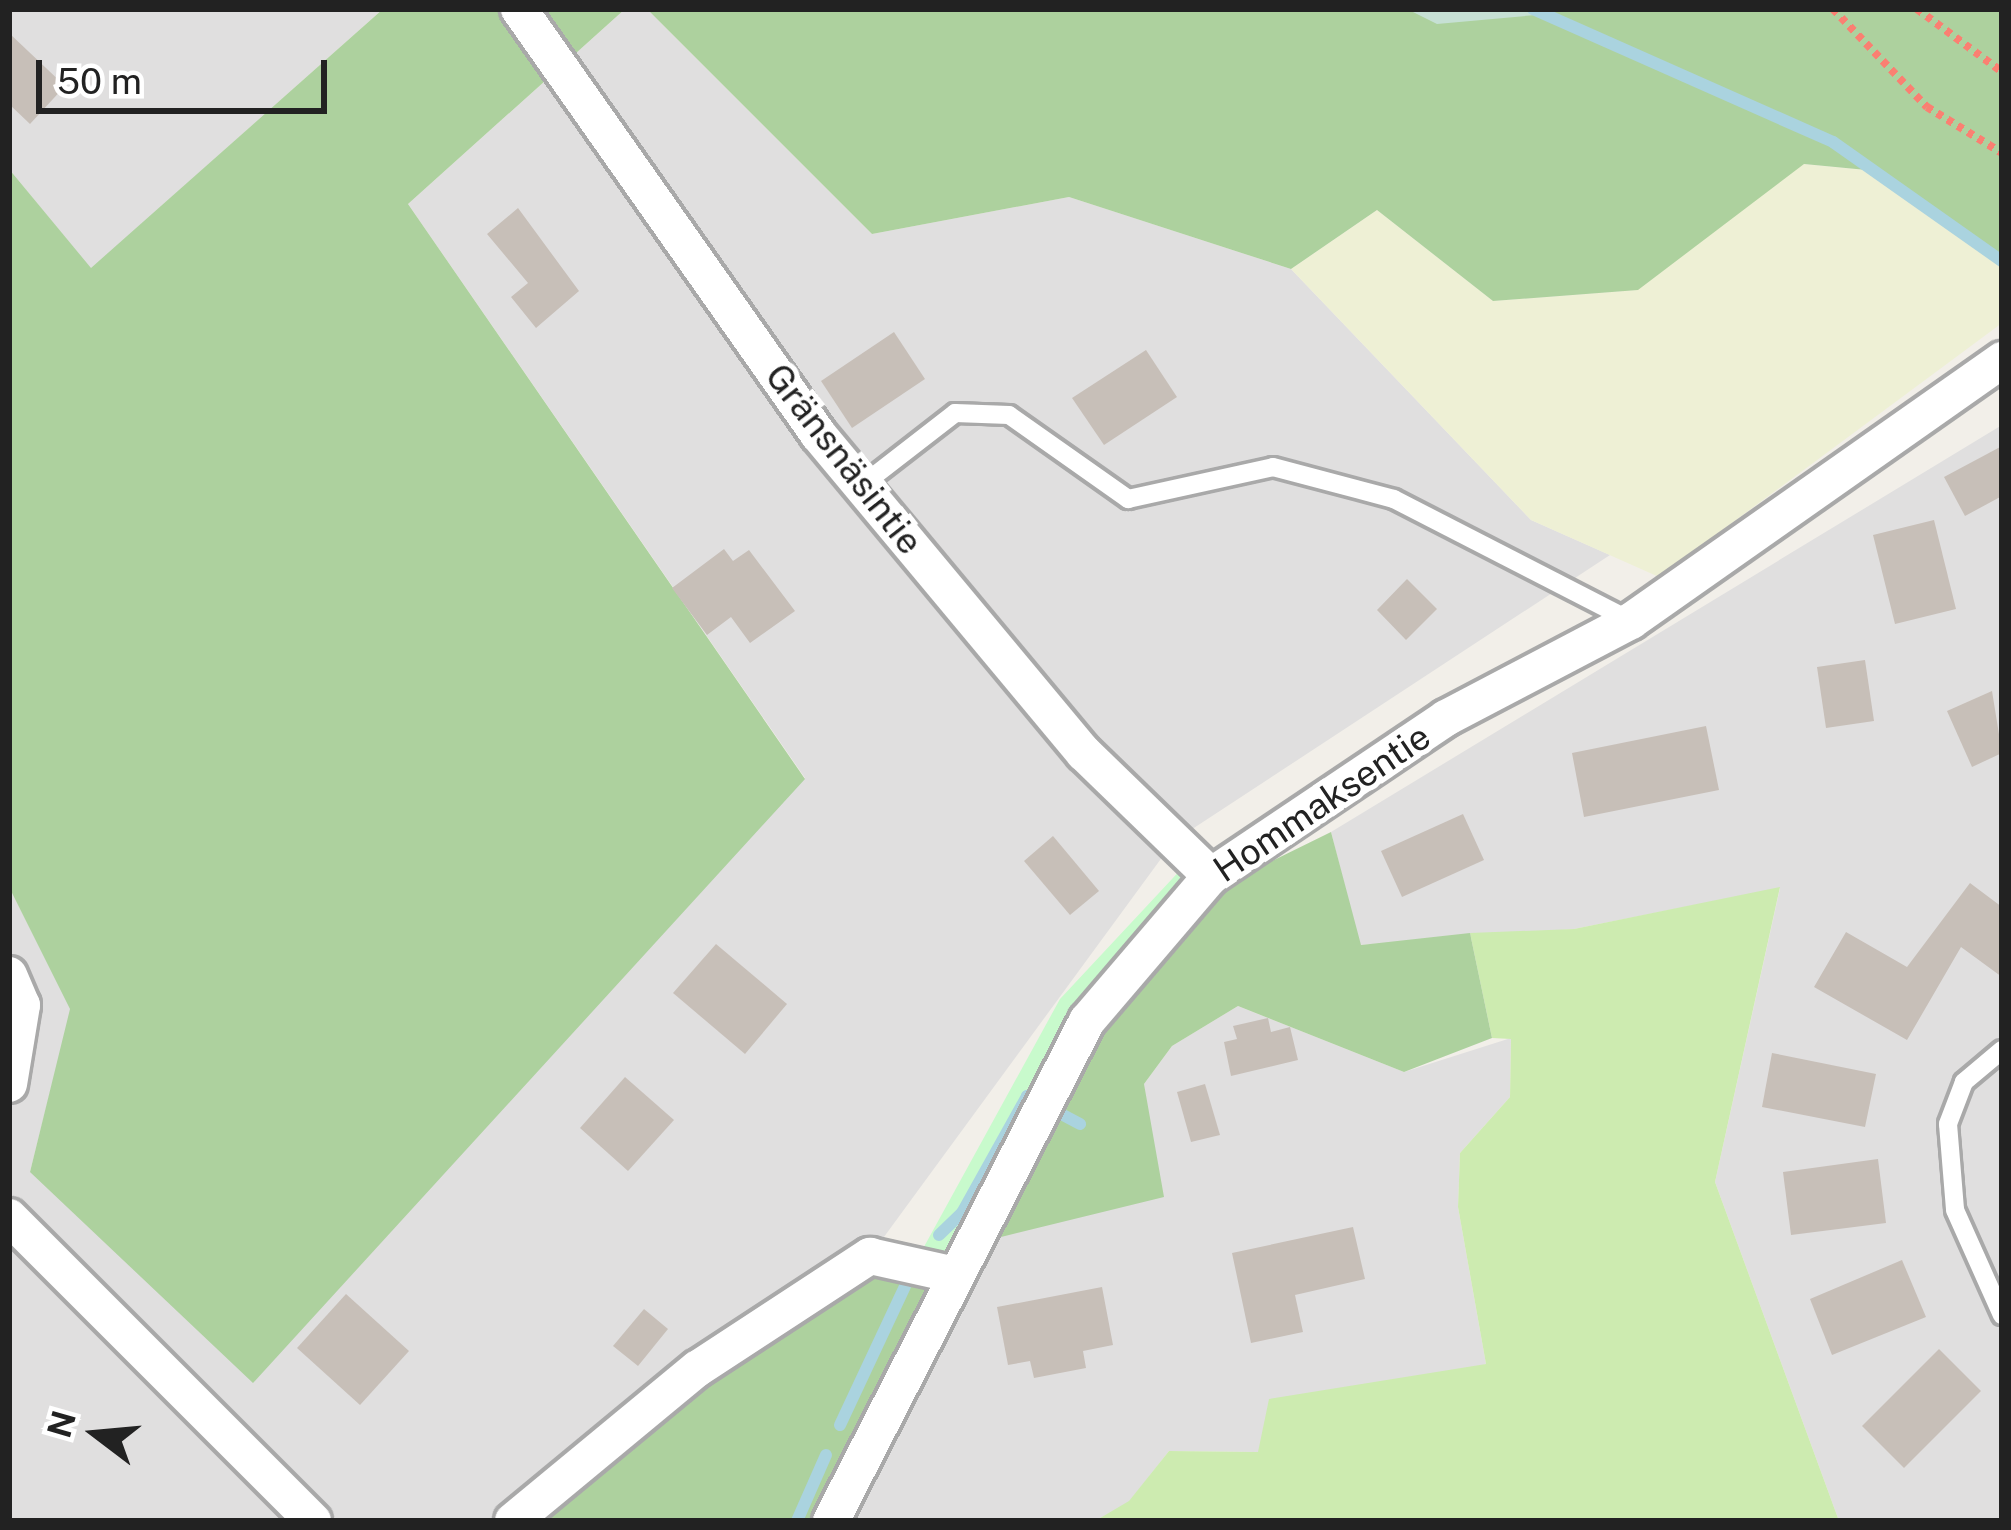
<!DOCTYPE html>
<html>
<head>
<meta charset="utf-8">
<style>
  body { margin:0 }
  #map { position:relative; width:2011px; height:1530px; overflow:hidden; background:#f2efe9; font-family:"Public Sans",sans-serif }
  div>[style] { position:absolute }
  .residential>* { inset:0; background:#e0dfdf }
  .farmland>* { inset:0; background:#eef0d5 }
  .grass>* { inset:0; background:#cdebb0 }
  .forest>* { inset:0; background:#add19e }
  .wetland>* { inset:0; background:#c6e0d4 }
  .park>* { inset:0; background:#c8facc }
  .stream>* { height:12px; margin:-6px; padding:0 6px; transform-origin:6px; border-radius:6px; background:#aad3df }
  .building>* { inset:0; background:#c7bfb8 }
  .path>* { height:8px; margin-top:-4px; transform-origin:0; background:repeating-linear-gradient(90deg,#fa8072 0 6px,transparent 0 12px) }
  .roads { filter:drop-shadow(3px 0 #a9a9a9) drop-shadow(-3px 0 #a9a9a9) drop-shadow(0 3px #a9a9a9) drop-shadow(0 -3px #a9a9a9) }
  .service>* { height:18px; margin:-9px; padding:0 9px; transform-origin:9px; border-radius:9px; background:#fff }
  .minor>* { height:36px; margin:-18px; padding:0 18px; transform-origin:18px; border-radius:18px; background:#fff }
  span { translate:-50% -50%; white-space:nowrap; text-align:center; line-height:1.15; -webkit-text-stroke:10px #fff; paint-order:stroke }
  .street-label { font-size:36px; color:#222 }
  .frame { position:absolute; inset:0; border:12px solid #222; pointer-events:none }
  .north { position:absolute; left:36px; top:1374px; width:120px; height:120px; -webkit-text-stroke:9px #fff; paint-order:stroke; rotate:286deg; font-size:33px; font-weight:700; line-height:48px; text-align:center; color:#222 }
  .north::after { content:''; display:block; margin:auto; width:42px; height:54px; background:#222; clip-path:polygon(50% 0,100% 100%,50% 72%,0 100%) }
  .scale { position:absolute; left:36px; top:60px; width:291px; height:54px; box-sizing:border-box; border:6px solid #222; border-top:0; padding-left:15px; font-size:36px; line-height:42px; white-space:nowrap; color:#222; -webkit-text-stroke:9px #fff; paint-order:stroke }
</style>
</head>
<body>
<div id="map">
  <div class="residential">
    <i style="clip-path:polygon(9px 9px,383px 9px,91px 269px,9px 169px)"></i>
    <i style="clip-path:polygon(625px 9px,647px 9px,872px 234px,1069px 197px,1291px 269px,1531px 520px,1610px 555px,1174px 841px,870px 1256px,513px 1521px,9px 1521px,9px 887px,71px 1009px,30px 1172px,805px 778px,408px 204px)"></i>
    <i style="clip-path:polygon(2002px 425px,2002px 1521px,1839px 1521px,1715px 1182px,1780px 888px,1574px 929px,1360px 945px,1331px 832px)"></i>
    <i style="clip-path:polygon(1238px 1006px,1404px 1072px,1511px 1038px,1510px 1097px,1460px 1153px,1458px 1207px,1486px 1364px,1259px 1452px,1169px 1451px,1129px 1502px,1095px 1521px,831px 1521px,960px 1257px,1145px 1108px,1144px 1084px,1172px 1046px)"></i>
  </div>
  <div class="farmland">
    <i style="clip-path:polygon(1803px 164px,1877px 171px,1967px 228px,2002px 261px,2002px 323px,1659px 577px,1531px 520px,1291px 269px,1377px 210px,1493px 301px,1637px 290px)"></i>
  </div>
  <div class="grass">
    <i style="clip-path:polygon(1780px 887px,1715px 1182px,1839px 1521px,1095px 1521px,1129px 1501px,1169px 1451px,1258px 1452px,1269px 1399px,1486px 1364px,1458px 1207px,1460px 1153px,1510px 1097px,1511px 1039px,1492px 1038px,1470px 933px,1574px 929px)"></i>
  </div>
  <div class="forest">
    <i style="clip-path:polygon(383px 9px,625px 9px,408px 204px,805px 779px,253px 1383px,30px 1172px,70px 1009px,9px 887px,9px 169px,91px 268px)"></i>
    <i style="clip-path:polygon(647px 9px,2002px 9px,2002px 261px,1877px 171px,1804px 164px,1638px 290px,1493px 301px,1377px 210px,1291px 269px,1069px 197px,872px 234px)"></i>
    <i style="clip-path:polygon(1331px 832px,1361px 945px,1470px 933px,1492px 1038px,1404px 1072px,1238px 1006px,1172px 1046px,1144px 1084px,1164px 1197px,989px 1240px,1092px 1039px,1213px 890px)"></i>
    <i style="clip-path:polygon(870px 1256px,951px 1274px,831px 1521px,513px 1521px)"></i>
  </div>
  <div class="wetland">
    <i style="clip-path:polygon(1407px 9px,1544px 9px,1547px 14px,1437px 24px)"></i>
  </div>
  <div class="park">
    <i style="clip-path:polygon(1186px 864px,1211px 876px,1087px 1021px,951px 1274px,914px 1265px,1060px 999px)"></i>
  </div>
  <div class="stream">
    <i style="left:1533px;top:9px;width:328px;rotate:23.9deg"></i>
    <i style="left:1833px;top:142px;width:207px;rotate:35.2deg"></i>
    <i style="left:939px;top:1235px;width:32px;rotate:-44deg"></i>
    <i style="left:962px;top:1213px;width:134px;rotate:-60.9deg"></i>
    <i style="left:1027px;top:1096px;width:60px;rotate:27.8deg"></i>
    <i style="left:840px;top:1425px;width:153px;rotate:-64.9deg"></i>
    <i style="left:797px;top:1521px;width:72px;rotate:-66.3deg"></i>
  </div>
  <div class="building">
    <i style="clip-path:polygon(9px 33px,65px 86px,30px 124px,9px 104px)"></i>
    <i style="clip-path:polygon(518px 208px,579px 291px,536px 328px,511px 297px,528px 283px,487px 234px)"></i>
    <i style="clip-path:polygon(894px 332px,925px 379px,852px 428px,821px 381px)"></i>
    <i style="clip-path:polygon(1146px 350px,1177px 397px,1104px 445px,1072px 398px)"></i>
    <i style="clip-path:polygon(2002px 446px,2002px 496px,1965px 516px,1944px 477px)"></i>
    <i style="clip-path:polygon(1934px 520px,1956px 609px,1895px 624px,1873px 535px)"></i>
    <i style="clip-path:polygon(724px 549px,733px 561px,749px 550px,795px 611px,750px 643px,731px 617px,707px 635px,672px 588px)"></i>
    <i style="clip-path:polygon(1407px 579px,1437px 609px,1406px 640px,1377px 610px)"></i>
    <i style="clip-path:polygon(1865px 660px,1874px 721px,1826px 728px,1817px 667px)"></i>
    <i style="clip-path:polygon(1992px 691px,2002px 753px,1972px 767px,1947px 711px)"></i>
    <i style="clip-path:polygon(1706px 726px,1719px 790px,1584px 817px,1572px 753px)"></i>
    <i style="clip-path:polygon(1463px 814px,1484px 860px,1402px 897px,1381px 851px)"></i>
    <i style="clip-path:polygon(1053px 836px,1099px 891px,1070px 915px,1024px 861px)"></i>
    <i style="clip-path:polygon(1970px 883px,2002px 907px,2002px 977px,1961px 947px,1907px 1040px,1814px 987px,1846px 932px,1907px 967px)"></i>
    <i style="clip-path:polygon(716px 944px,787px 1004px,745px 1054px,673px 993px)"></i>
    <i style="clip-path:polygon(1268px 1018px,1271px 1032px,1290px 1027px,1298px 1060px,1231px 1076px,1224px 1042px,1237px 1039px,1233px 1026px)"></i>
    <i style="clip-path:polygon(1772px 1053px,1876px 1074px,1865px 1127px,1762px 1107px)"></i>
    <i style="clip-path:polygon(625px 1077px,674px 1120px,628px 1171px,580px 1128px)"></i>
    <i style="clip-path:polygon(1205px 1084px,1220px 1135px,1191px 1142px,1177px 1092px)"></i>
    <i style="clip-path:polygon(1878px 1159px,1886px 1223px,1791px 1235px,1783px 1172px)"></i>
    <i style="clip-path:polygon(1353px 1227px,1365px 1279px,1295px 1295px,1303px 1332px,1251px 1343px,1232px 1253px)"></i>
    <i style="clip-path:polygon(1902px 1260px,1926px 1317px,1832px 1355px,1810px 1299px)"></i>
    <i style="clip-path:polygon(1102px 1287px,1113px 1345px,1083px 1351px,1086px 1368px,1034px 1378px,1030px 1361px,1008px 1365px,997px 1307px)"></i>
    <i style="clip-path:polygon(346px 1294px,409px 1351px,360px 1405px,297px 1348px)"></i>
    <i style="clip-path:polygon(644px 1309px,668px 1329px,638px 1366px,613px 1346px)"></i>
    <i style="clip-path:polygon(1939px 1349px,1981px 1391px,1904px 1468px,1862px 1426px)"></i>
  </div>
  <div class="path">
    <i style="left:1833px;top:9px;width:136px;rotate:46.2deg"></i>
    <i style="left:1927px;top:107px;width:88px;rotate:31.5deg"></i>
    <i style="left:1917px;top:9px;width:106px;rotate:36.5deg"></i>
  </div>
  <div class="roads">
    <div class="service">
      <i style="left:861px;top:486px;width:119px;rotate:-37.8deg"></i>
      <i style="left:955px;top:413px;width:54px;rotate:2.1deg"></i>
      <i style="left:1009px;top:415px;width:146px;rotate:35.2deg"></i>
      <i style="left:1128px;top:499px;width:148px;rotate:-12.4deg"></i>
      <i style="left:1273px;top:467px;width:125px;rotate:14.8deg"></i>
      <i style="left:1394px;top:499px;width:267px;rotate:27.2deg"></i>
      <i style="left:2002px;top:1050px;width:50px;rotate:139.9deg"></i>
      <i style="left:1964px;top:1082px;width:45px;rotate:110.9deg"></i>
      <i style="left:1948px;top:1124px;width:86px;rotate:85.3deg"></i>
      <i style="left:1955px;top:1210px;width:115px;rotate:65.9deg"></i>
    </div>
    <div class="minor">
      <i style="left:519px;top:9px;width:520px;rotate:54.87deg"></i>
      <i style="left:818px;top:434px;width:415px;rotate:50.2deg"></i>
      <i style="left:1084px;top:753px;width:177px;rotate:44.1deg"></i>
      <i style="left:9px;top:975px;width:33px;rotate:67deg"></i>
      <i style="left:22px;top:1005px;width:80px;rotate:99.3deg"></i>
      <i style="left:9px;top:1217px;width:430px;rotate:45deg"></i>
      <i style="left:513px;top:1521px;width:239px;rotate:-39.6deg"></i>
      <i style="left:697px;top:1369px;width:207px;rotate:-33.2deg"></i>
      <i style="left:870px;top:1256px;width:83px;rotate:12.5deg"></i>
      <i style="left:831px;top:1521px;width:562px;rotate:-62.89deg"></i>
      <i style="left:1087px;top:1021px;width:191px;rotate:-49.5deg"></i>
      <i style="left:1211px;top:876px;width:283px;rotate:-33.9deg"></i>
      <i style="left:1446px;top:718px;width:209px;rotate:-27.7deg"></i>
      <i style="left:1631px;top:621px;width:454px;rotate:-35.1deg"></i>
    </div>
  </div>
  <div class="street-label">
    <span style="left:844px;top:459px;rotate:52deg">Gränsnäsintie</span>
    <span style="left:1322px;top:803px;rotate:-34deg">Hommaksentie</span>
  </div>
  <div class="frame"></div>
  <div class="north">N</div>
  <div class="scale">50 m</div>
</div>
</body>
</html>
